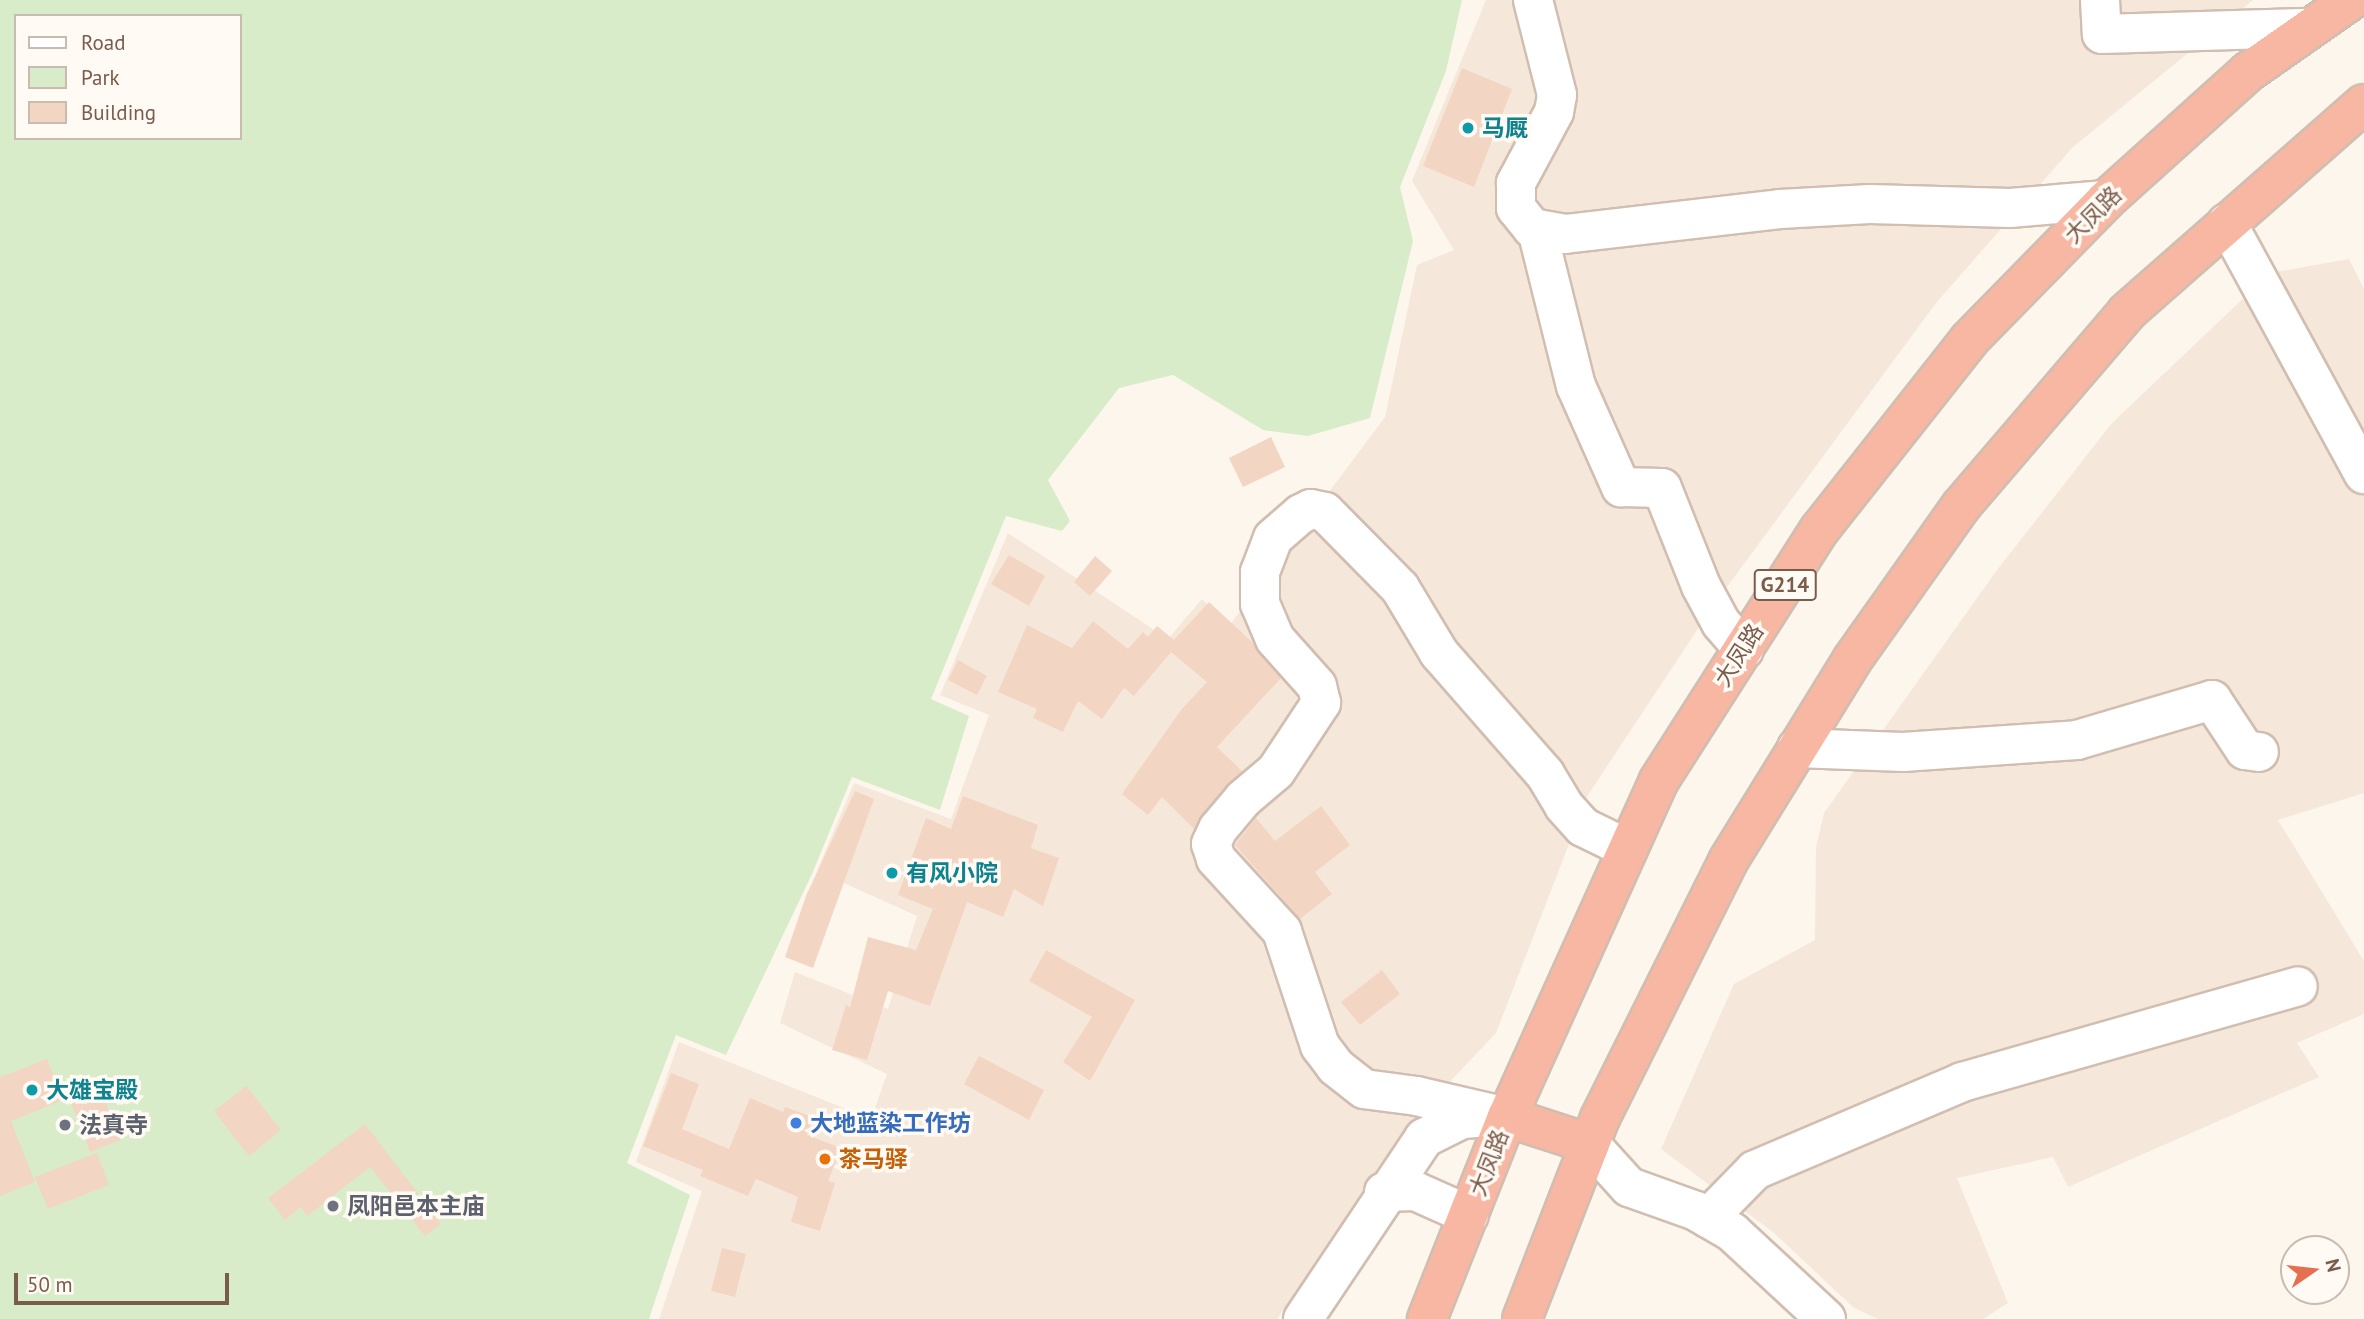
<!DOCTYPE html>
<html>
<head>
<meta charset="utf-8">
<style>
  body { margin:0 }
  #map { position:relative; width:2364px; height:1319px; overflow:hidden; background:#fdf6ec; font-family:"PT Sans","Noto Sans SC",sans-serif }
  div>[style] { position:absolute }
  .residential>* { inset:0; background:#f5e8da }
  .green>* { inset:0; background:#d8ecc9 }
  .building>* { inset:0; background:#f3d5c3 }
  .roads { filter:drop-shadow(2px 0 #d1beb0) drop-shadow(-2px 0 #d1beb0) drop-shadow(0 2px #d1beb0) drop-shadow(0 -2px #d1beb0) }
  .minor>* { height:38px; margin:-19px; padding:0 19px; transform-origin:19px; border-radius:19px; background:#fff }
  .highway>* { height:38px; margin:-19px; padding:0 19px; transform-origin:19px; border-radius:19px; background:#f7b7a3 }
  .dots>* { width:19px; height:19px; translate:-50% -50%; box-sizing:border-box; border:4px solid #fffaf3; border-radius:50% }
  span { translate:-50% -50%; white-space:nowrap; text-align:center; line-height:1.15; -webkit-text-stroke:7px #fffaf3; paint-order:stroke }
  .shield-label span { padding:2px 5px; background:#fffaf3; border:2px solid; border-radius:5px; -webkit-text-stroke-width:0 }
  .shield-label { font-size:21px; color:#7a5c4d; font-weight:700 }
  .culture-label { font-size:23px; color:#0d838f; font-weight:700 }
  .left { translate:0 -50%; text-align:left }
  .street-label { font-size:23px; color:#7a5c4d }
  .shop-label { font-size:23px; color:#366cbe; font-weight:700 }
  .worship-label { font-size:23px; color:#5b616d; font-weight:700 }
  .food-label { font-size:23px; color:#c56008; font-weight:700 }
  .legend { position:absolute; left:14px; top:14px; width:228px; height:126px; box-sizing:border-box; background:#fffaf3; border:2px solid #cabbb1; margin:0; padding:9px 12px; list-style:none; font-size:21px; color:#7a5c4d }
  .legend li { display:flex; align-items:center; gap:14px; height:35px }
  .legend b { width:35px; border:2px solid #cabbb1 }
  .north { position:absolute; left:2280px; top:1235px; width:70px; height:70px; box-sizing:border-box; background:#fffaf3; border:2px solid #cabbb1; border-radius:50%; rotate:76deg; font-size:19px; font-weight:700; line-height:28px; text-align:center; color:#7a5c4d }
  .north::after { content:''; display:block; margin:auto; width:24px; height:32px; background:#e76f51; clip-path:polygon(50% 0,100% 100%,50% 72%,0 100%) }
  .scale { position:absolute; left:14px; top:1273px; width:215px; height:32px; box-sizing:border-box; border:4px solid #7a5c4d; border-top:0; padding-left:9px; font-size:21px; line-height:24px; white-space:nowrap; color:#7a5c4d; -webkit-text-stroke:5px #fffaf3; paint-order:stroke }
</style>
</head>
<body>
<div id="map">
  <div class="residential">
    <i style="clip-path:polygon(1486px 0,2253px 0,2073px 147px,1936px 303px,1713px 606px,1588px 795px,1496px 1033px,1426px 1107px,1277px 1319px,659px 1319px,702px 1191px,636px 1162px,679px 1042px,871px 1119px,887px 1074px,780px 1023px,795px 972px,888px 1009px,917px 916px,817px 871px,854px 783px,951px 819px,989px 715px,940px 695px,1008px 533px,1168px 639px,1202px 599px,1229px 626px,1385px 417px,1417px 265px,1454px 250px,1412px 181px)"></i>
    <i style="clip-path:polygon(2349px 259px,2364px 289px,2364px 793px,2278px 820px,2364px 961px,2364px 1014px,2297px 1043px,2319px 1077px,2068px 1187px,2053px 1157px,1957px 1178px,2008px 1303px,1983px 1319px,1878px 1319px,1854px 1308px,1774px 1233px,1661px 1149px,1734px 984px,1815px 940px,1816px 847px,1824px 813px,1997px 570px,2112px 423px,2270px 273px)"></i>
  </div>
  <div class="green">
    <i style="clip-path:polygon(evenodd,0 0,1462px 0,1446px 71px,1400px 187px,1413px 241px,1370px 418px,1308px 436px,1263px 430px,1173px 375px,1119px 388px,1048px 480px,1070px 521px,1062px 531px,1006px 516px,931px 699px,969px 716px,940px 810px,852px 777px,812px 874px,726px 1055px,676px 1035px,627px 1163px,690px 1195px,649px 1319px,0 1319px,0 0,16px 16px,240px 16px,240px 138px,16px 138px,16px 16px)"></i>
  </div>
  <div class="building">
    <i style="clip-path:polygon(1462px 68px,1512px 89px,1474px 187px,1423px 166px)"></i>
    <i style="clip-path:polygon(1271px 437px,1285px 467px,1243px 487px,1229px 458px)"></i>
    <i style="clip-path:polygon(1009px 555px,1045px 576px,1029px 606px,991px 584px)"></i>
    <i style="clip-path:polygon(1095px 556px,1112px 571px,1090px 596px,1074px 582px)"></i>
    <i style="clip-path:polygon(1209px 602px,1252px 642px,1281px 678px,1217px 747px,1242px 771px,1194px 829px,1162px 797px,1148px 815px,1122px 794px,1181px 710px,1207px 682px,1171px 652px,1134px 696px,1124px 688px,1102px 719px,1078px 701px,1063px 732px,1033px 718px,1037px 709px,998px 692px,1027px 625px,1072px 648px,1093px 621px,1128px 649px,1143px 632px,1148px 637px,1157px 626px,1174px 640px)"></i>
    <i style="clip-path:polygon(958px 660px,987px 676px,977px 695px,948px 680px)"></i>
    <i style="clip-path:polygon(855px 791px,874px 799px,813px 968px,785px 957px,806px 896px)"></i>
    <i style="clip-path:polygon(963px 796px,1038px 825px,1031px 848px,1059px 858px,1043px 906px,1014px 889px,1003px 917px,967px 902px,930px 1006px,888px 991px,867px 1060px,832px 1050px,846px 1005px,850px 1007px,868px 937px,916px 950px,933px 909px,898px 895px,926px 818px,951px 829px)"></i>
    <i style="clip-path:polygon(1321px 806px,1350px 845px,1315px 872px,1332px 894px,1300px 919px,1235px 845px,1256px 818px,1275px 841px)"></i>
    <i style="clip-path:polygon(1046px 950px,1135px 1000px,1090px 1081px,1063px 1062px,1092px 1017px,1029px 981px)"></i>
    <i style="clip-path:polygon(1382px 970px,1400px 994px,1360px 1025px,1341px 1002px)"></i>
    <i style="clip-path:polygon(979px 1056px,1044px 1090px,1029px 1120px,964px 1084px)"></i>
    <i style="clip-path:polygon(47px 1059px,63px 1100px,11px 1121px,35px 1182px,0 1196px,0 1077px)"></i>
    <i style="clip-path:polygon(671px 1073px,699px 1084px,682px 1129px,729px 1149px,750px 1098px,783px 1112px,785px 1107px,813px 1117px,807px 1135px,841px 1148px,828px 1181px,835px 1183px,820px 1231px,791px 1222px,798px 1197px,756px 1179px,748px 1196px,700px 1176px,703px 1170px,643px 1146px)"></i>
    <i style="clip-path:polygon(97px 1081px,120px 1140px,90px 1152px,67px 1093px)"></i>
    <i style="clip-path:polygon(246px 1086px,281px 1130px,249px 1156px,214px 1111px)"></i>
    <i style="clip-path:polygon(365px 1124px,441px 1224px,425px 1236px,370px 1167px,307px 1216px,301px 1207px,285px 1220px,268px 1198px)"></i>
    <i style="clip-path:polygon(97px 1153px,109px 1185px,48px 1209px,35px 1177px)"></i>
    <i style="clip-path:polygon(722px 1248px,746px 1254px,735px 1297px,711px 1291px)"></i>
  </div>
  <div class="roads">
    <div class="minor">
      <i style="left:1533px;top:0;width:98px;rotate:75.8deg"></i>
      <i style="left:1557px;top:95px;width:17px;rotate:100deg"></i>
      <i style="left:1554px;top:112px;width:81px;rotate:118.2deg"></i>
      <i style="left:1516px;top:183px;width:25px;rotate:90deg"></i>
      <i style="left:1516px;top:208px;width:26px;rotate:51deg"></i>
      <i style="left:1532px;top:228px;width:34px;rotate:10deg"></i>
      <i style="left:1565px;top:234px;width:216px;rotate:-6.6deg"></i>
      <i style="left:1780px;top:209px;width:90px;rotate:-3.2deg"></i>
      <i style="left:1870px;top:204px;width:140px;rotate:1.6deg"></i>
      <i style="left:2010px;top:208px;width:96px;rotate:-4.8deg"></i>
      <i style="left:2100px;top:0;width:34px;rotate:87deg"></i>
      <i style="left:2102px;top:34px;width:208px;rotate:-1.7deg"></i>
      <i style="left:2227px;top:223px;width:286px;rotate:61.4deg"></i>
      <i style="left:1537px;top:230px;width:161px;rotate:76deg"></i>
      <i style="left:1576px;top:386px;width:111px;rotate:66deg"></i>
      <i style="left:1621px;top:487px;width:41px;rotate:1.4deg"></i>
      <i style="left:1662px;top:488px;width:105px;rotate:68.3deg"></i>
      <i style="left:1701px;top:586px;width:42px;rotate:61.6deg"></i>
      <i style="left:1721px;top:623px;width:35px;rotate:49deg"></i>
      <i style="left:1797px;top:748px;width:106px;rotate:2.2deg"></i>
      <i style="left:1903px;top:752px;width:174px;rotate:-3.9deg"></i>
      <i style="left:2077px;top:740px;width:141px;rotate:-16.5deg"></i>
      <i style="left:2212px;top:700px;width:60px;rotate:56.6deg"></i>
      <i style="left:2245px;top:750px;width:14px;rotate:8deg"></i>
      <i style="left:1507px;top:1117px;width:92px;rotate:-166.9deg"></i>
      <i style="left:1417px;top:1096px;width:53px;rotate:-172.5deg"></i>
      <i style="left:1364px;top:1089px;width:36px;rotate:-142deg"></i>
      <i style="left:1336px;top:1067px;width:26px;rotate:-127deg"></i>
      <i style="left:1320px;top:1046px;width:121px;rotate:-108.3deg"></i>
      <i style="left:1282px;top:931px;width:98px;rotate:-132.5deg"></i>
      <i style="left:1216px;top:859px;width:16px;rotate:-108deg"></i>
      <i style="left:1211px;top:844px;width:17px;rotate:-65deg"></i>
      <i style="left:1218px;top:829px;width:39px;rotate:-50deg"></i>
      <i style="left:1243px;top:799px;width:43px;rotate:-40.3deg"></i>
      <i style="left:1276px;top:771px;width:82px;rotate:-56.5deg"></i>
      <i style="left:1321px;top:703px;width:17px;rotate:-103deg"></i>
      <i style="left:1317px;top:686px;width:63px;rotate:-131.8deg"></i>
      <i style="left:1275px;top:639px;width:38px;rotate:-113deg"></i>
      <i style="left:1260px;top:604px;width:32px;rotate:-90deg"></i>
      <i style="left:1260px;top:572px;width:36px;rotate:-69deg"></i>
      <i style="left:1273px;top:538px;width:37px;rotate:-41deg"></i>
      <i style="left:1301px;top:514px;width:11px;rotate:-27deg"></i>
      <i style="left:1311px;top:509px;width:14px;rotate:12deg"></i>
      <i style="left:1325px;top:512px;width:107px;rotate:45.4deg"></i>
      <i style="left:1400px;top:588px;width:76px;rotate:59deg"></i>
      <i style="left:1439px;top:653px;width:161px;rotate:48.8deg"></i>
      <i style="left:1545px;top:774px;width:37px;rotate:59deg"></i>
      <i style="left:1564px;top:806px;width:28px;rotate:48deg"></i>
      <i style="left:1583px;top:827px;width:50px;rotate:26.1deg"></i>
      <i style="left:1590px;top:1144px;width:58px;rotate:47.8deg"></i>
      <i style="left:1629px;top:1187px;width:71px;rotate:19.7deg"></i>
      <i style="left:1696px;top:1211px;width:42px;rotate:30.3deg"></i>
      <i style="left:1732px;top:1232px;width:128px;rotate:42.8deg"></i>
      <i style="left:1384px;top:1192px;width:31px;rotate:-2deg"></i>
      <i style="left:1415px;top:1191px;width:59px;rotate:24deg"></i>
      <i style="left:1708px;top:1218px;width:67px;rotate:-45.6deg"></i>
      <i style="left:1755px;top:1170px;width:225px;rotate:-23deg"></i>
      <i style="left:1962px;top:1082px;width:349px;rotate:-15.9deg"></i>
      <i style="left:1303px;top:1319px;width:218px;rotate:-56.2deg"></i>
      <i style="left:1424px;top:1138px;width:42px;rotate:-26.6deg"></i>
      <i style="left:1462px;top:1119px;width:29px;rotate:-4deg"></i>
    </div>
    <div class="highway">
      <i style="left:1507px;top:1117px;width:87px;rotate:18deg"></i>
      <i style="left:1427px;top:1319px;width:217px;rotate:-68.4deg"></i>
      <i style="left:1507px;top:1117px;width:367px;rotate:-65.7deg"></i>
      <i style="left:1658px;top:782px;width:300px;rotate:-57.4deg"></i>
      <i style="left:1820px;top:529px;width:241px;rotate:-51.7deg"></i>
      <i style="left:1969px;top:340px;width:196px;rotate:-45.6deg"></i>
      <i style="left:2106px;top:200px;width:191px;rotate:-42deg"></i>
      <i style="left:2248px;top:72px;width:126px;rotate:-35deg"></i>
      <i style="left:1522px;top:1319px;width:216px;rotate:-68.8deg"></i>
      <i style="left:1600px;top:1118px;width:287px;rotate:-63.5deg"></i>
      <i style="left:1728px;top:861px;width:236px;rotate:-58.3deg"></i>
      <i style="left:1852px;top:660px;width:189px;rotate:-54.7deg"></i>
      <i style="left:1961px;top:506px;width:255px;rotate:-49.4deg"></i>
      <i style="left:2127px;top:312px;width:315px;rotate:-41.3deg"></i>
    </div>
  </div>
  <div class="dots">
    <i style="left:1468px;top:128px;background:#0f9aa8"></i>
    <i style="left:892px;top:873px;background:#0f9aa8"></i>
    <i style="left:32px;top:1090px;background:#0f9aa8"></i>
    <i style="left:796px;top:1123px;background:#3f7fe0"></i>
    <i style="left:65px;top:1125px;background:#6b7280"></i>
    <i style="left:825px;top:1159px;background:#e8710a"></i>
    <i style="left:333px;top:1206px;background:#6b7280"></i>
  </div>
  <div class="shield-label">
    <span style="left:1785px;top:585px">G214</span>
  </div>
  <div class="culture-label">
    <span class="left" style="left:1482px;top:128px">马厩</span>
    <span class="left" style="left:906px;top:873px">有风小院</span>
    <span class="left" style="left:46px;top:1090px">大雄宝殿</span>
  </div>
  <div class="street-label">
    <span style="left:2093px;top:215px;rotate:-45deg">大凤路</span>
    <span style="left:1739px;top:655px;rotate:-57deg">大凤路</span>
    <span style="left:1489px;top:1163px;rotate:-69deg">大凤路</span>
  </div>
  <div class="shop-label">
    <span class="left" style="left:810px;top:1123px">大地蓝染工作坊</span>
  </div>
  <div class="worship-label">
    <span class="left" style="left:79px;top:1125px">法真寺</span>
    <span class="left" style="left:347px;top:1206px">凤阳邑本主庙</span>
  </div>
  <div class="food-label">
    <span class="left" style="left:839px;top:1159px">茶马驿</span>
  </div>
  <ul class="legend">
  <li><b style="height:9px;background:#fff"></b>Road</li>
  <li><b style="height:19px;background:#d8ecc9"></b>Park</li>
  <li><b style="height:19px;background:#f3d5c3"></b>Building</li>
  </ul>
  <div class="north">N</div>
  <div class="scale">50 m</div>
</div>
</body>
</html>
